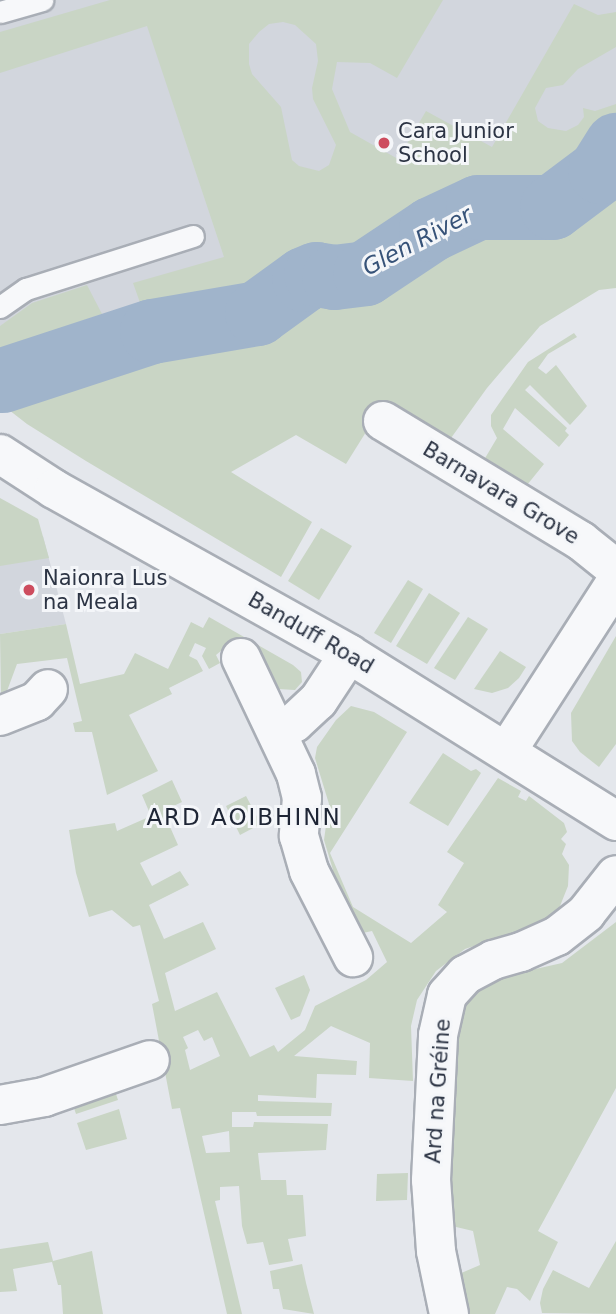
<!DOCTYPE html>
<html>
<head>
<meta charset="utf-8">
<style>
  body { margin:0 }
  #map { position:relative; width:616px; height:1314px; overflow:hidden; background:#e4e7ec; font-family:"DejaVu Sans",sans-serif }
  div>[style] { position:absolute }
  .built>* { inset:0; background:#d2d6dd }
  .green>* { inset:0; background:#c9d5c5 }
  .river>* { height:65px; margin:-32.5px; padding:0 32.5px; transform-origin:32.5px; border-radius:32.5px; background:#a0b4cb }
  .roads { filter:drop-shadow(2px 0 #a9aeb6) drop-shadow(-2px 0 #a9aeb6) drop-shadow(0 2px #a9aeb6) drop-shadow(0 -2px #a9aeb6) }
  .lane>* { height:21px; margin:-10.5px; padding:0 10.5px; transform-origin:10.5px; border-radius:10.5px; background:#f7f8fa }
  .street>* { height:38px; margin:-19px; padding:0 19px; transform-origin:19px; border-radius:19px; background:#f7f8fa }
  .dots>* { width:19px; height:19px; translate:-50% -50%; box-sizing:border-box; border:4px solid #f4f6f9; border-radius:50% }
  span { translate:-50% -50%; white-space:nowrap; text-align:center; line-height:1.15; -webkit-text-stroke:6px #f4f6f9; paint-order:stroke }
  .poi-label { font-size:21px; color:#2c3444 }
  .left { translate:0 -50%; text-align:left }
  .street-label { font-size:21px; color:#2c3444 }
  .water-label { font-size:23px; color:#365278; font-style:italic }
  .neighbourhood-label { font-size:23px; color:#1e2535; letter-spacing:2px }
</style>
</head>
<body>
<div id="map">
  <div class="built">
    <i style="clip-path:polygon(0 0,616px 0,616px 129px,237px 282px,0 357px)"></i>
    <i style="clip-path:polygon(43px 536px,66px 624px,0 634px,0 542px)"></i>
  </div>
  <div class="green">
    <i style="clip-path:polygon(evenodd,110px 0,443px 0,397px 78px,370px 63px,337px 62px,332px 89px,350px 132px,398px 159px,426px 111px,492px 147px,574px 4px,598px 15px,616px 12px,616px 47px,578px 69px,563px 85px,546px 88px,535px 108px,538px 121px,548px 128px,566px 131px,578px 125px,584px 117px,583px 108px,595px 111px,616px 104px,616px 288px,599px 290px,540px 326px,487px 388px,446px 445px,381px 408px,346px 464px,296px 435px,231px 472px,312px 522px,281px 577px,86px 461px,27px 424px,0 403px,0 357px,143px 311px,133px 283px,224px 257px,147px 26px,0 73px,0 32px,110px 0,283px 22px,295px 25px,316px 44px,318px 61px,312px 88px,313px 99px,336px 145px,329px 165px,319px 171px,299px 166px,292px 160px,281px 107px,252px 74px,249px 64px,249px 44px,259px 32px,269px 24px,283px 22px)"></i>
    <i style="clip-path:polygon(87px 285px,102px 314px,0 349px,0 326px,32px 303px)"></i>
    <i style="clip-path:polygon(574px 333px,577px 337px,548px 354px,538px 368px,546px 374px,556px 365px,587px 406px,582px 412px,570px 425px,530px 385px,525px 390px,567px 428px,565px 431px,569px 435px,559px 447px,515px 408px,503px 429px,544px 464px,523px 490px,481px 465px,497px 438px,491px 426px,491px 415px,528px 362px)"></i>
    <i style="clip-path:polygon(0 498px,38px 519px,49px 558px,0 566px)"></i>
    <i style="clip-path:polygon(321px 528px,352px 546px,319px 600px,288px 581px)"></i>
    <i style="clip-path:polygon(408px 580px,423px 589px,391px 643px,374px 633px)"></i>
    <i style="clip-path:polygon(429px 593px,460px 613px,427px 664px,396px 646px)"></i>
    <i style="clip-path:polygon(209px 617px,293px 665px,301px 672px,302px 682px,295px 690px,278px 689px,227px 660px,222px 650px,216px 655px,220px 663px,209px 669px,202px 656px,206px 648px,195px 643px,189px 656px,197px 660px,203px 671px,169px 688px,172px 694px,129px 715px,158px 771px,107px 795px,92px 732px,75px 732px,73px 723px,82px 721px,67px 658px,17px 664px,7px 691px,1px 697px,0 634px,66px 624px,80px 684px,124px 674px,135px 653px,168px 669px,191px 622px,203px 628px)"></i>
    <i style="clip-path:polygon(468px 617px,488px 629px,455px 680px,434px 668px)"></i>
    <i style="clip-path:polygon(616px 636px,616px 744px,599px 767px,580px 752px,572px 741px,571px 713px)"></i>
    <i style="clip-path:polygon(500px 651px,526px 667px,519px 678px,508px 688px,492px 693px,474px 689px)"></i>
    <i style="clip-path:polygon(evenodd,351px 706px,374px 712px,407px 732px,330px 853px,353px 907px,411px 943px,447px 912px,438px 905px,464px 863px,447px 852px,498px 778px,521px 791px,518px 797px,526px 801px,529px 796px,564px 823px,567px 832px,561px 839px,566px 844px,562px 854px,569px 865px,568px 886px,558px 911px,543px 923px,465px 949px,436px 971px,417px 1000px,411px 1026px,413px 1081px,369px 1078px,370px 1043px,331px 1026px,294px 1056px,357px 1061px,356px 1075px,317px 1074px,316px 1098px,258px 1095px,258px 1101px,332px 1103px,331px 1116px,257px 1116px,256px 1112px,232px 1112px,232px 1127px,253px 1127px,254px 1122px,328px 1124px,326px 1150px,258px 1153px,261px 1180px,286px 1180px,287px 1195px,303px 1195px,306px 1236px,288px 1239px,293px 1261px,269px 1265px,263px 1242px,247px 1244px,242px 1226px,239px 1186px,220px 1187px,220px 1200px,215px 1201px,242px 1314px,227px 1314px,180px 1108px,172px 1109px,152px 1004px,159px 1001px,140px 925px,133px 927px,112px 910px,89px 917px,76px 873px,69px 830px,115px 823px,117px 831px,151px 816px,142px 795px,172px 780px,182px 802px,163px 811px,178px 845px,140px 863px,152px 886px,180px 871px,189px 885px,149px 905px,164px 939px,203px 922px,216px 949px,165px 973px,175px 1011px,217px 992px,250px 1057px,274px 1045px,278px 1052px,305px 1030px,315px 1006px,366px 980px,387px 962px,372px 931px,363px 933px,352px 927px,326px 875px,333px 870px,324px 840px,329px 804px,315px 758px,317px 747px,336px 720px,351px 706px,198px 1030px,204px 1041px,212px 1037px,220px 1056px,190px 1070px,185px 1050px,188px 1048px,183px 1037px,198px 1030px,351px 706px,229px 1131px,230px 1152px,206px 1153px,202px 1136px,229px 1131px)"></i>
    <i style="clip-path:polygon(443px 753px,471px 771px,476px 769px,481px 773px,448px 826px,409px 803px)"></i>
    <i style="clip-path:polygon(246px 796px,261px 824px,240px 835px,226px 806px)"></i>
    <i style="clip-path:polygon(616px 922px,616px 1088px,538px 1231px,558px 1242px,530px 1301px,517px 1289px,507px 1287px,495px 1314px,469px 1314px,459px 1274px,480px 1265px,473px 1231px,452px 1226px,448px 1186px,455px 1110px,452px 1056px,459px 1008px,476px 989px,509px 975px,562px 963px)"></i>
    <i style="clip-path:polygon(304px 975px,310px 990px,300px 1016px,291px 1020px,275px 988px)"></i>
    <i style="clip-path:polygon(115px 1091px,118px 1100px,76px 1114px,73px 1105px)"></i>
    <i style="clip-path:polygon(119px 1109px,127px 1139px,86px 1150px,77px 1123px)"></i>
    <i style="clip-path:polygon(408px 1173px,407px 1200px,376px 1201px,377px 1174px)"></i>
    <i style="clip-path:polygon(616px 1241px,616px 1314px,542px 1313px,540px 1303px,543px 1289px,553px 1270px,589px 1288px)"></i>
    <i style="clip-path:polygon(48px 1242px,53px 1261px,92px 1251px,103px 1314px,63px 1314px,61px 1285px,58px 1285px,52px 1262px,13px 1269px,17px 1291px,0 1292px,0 1249px)"></i>
    <i style="clip-path:polygon(302px 1264px,306px 1283px,314px 1314px,283px 1309px,279px 1289px,273px 1289px,270px 1271px)"></i>
  </div>
  <div class="river">
    <i style="left:2px;top:380px;width:158px;rotate:-18.1deg"></i>
    <i style="left:152px;top:331px;width:107px;rotate:-9.7deg"></i>
    <i style="left:257px;top:313px;width:58px;rotate:-35.9deg"></i>
    <i style="left:304px;top:279px;width:13px;rotate:-23deg"></i>
    <i style="left:316px;top:274px;width:18px;rotate:9deg"></i>
    <i style="left:334px;top:277px;width:31px;rotate:-7deg"></i>
    <i style="left:365px;top:273px;width:79px;rotate:-33.7deg"></i>
    <i style="left:431px;top:229px;width:52px;rotate:-25.1deg"></i>
    <i style="left:478px;top:207px;width:74px"></i>
    <i style="left:552px;top:207px;width:60px;rotate:-36.9deg"></i>
    <i style="left:600px;top:171px;width:31px;rotate:-58deg"></i>
  </div>
  <div class="roads">
    <div class="lane">
      <i style="left:0;top:12px;width:44px;rotate:-15.9deg"></i>
      <i style="left:0;top:307px;width:32px;rotate:-35deg"></i>
      <i style="left:26px;top:289px;width:175px;rotate:-17.6deg"></i>
    </div>
    <div class="street">
      <i style="left:383px;top:421px;width:232px;rotate:31.2deg"></i>
      <i style="left:581px;top:541px;width:45px;rotate:38.7deg"></i>
      <i style="left:0;top:454px;width:64px;rotate:32.9deg"></i>
      <i style="left:54px;top:489px;width:338px;rotate:29.2deg"></i>
      <i style="left:349px;top:654px;width:315px;rotate:32deg"></i>
      <i style="left:241px;top:658px;width:128px;rotate:64.6deg"></i>
      <i style="left:296px;top:774px;width:25px;rotate:76deg"></i>
      <i style="left:302px;top:798px;width:38px;rotate:95deg"></i>
      <i style="left:299px;top:836px;width:36px;rotate:74deg"></i>
      <i style="left:309px;top:871px;width:97px;rotate:62.9deg"></i>
      <i style="left:0;top:716px;width:40px;rotate:-22deg"></i>
      <i style="left:37px;top:701px;width:16px;rotate:-47deg"></i>
      <i style="left:278px;top:731px;width:18px;rotate:-27deg"></i>
      <i style="left:294px;top:723px;width:33px;rotate:-43deg"></i>
      <i style="left:318px;top:701px;width:56px;rotate:-56.6deg"></i>
      <i style="left:507px;top:751px;width:201px;rotate:-57.2deg"></i>
      <i style="left:0;top:1105px;width:45px;rotate:-10.3deg"></i>
      <i style="left:44px;top:1097px;width:112px;rotate:-19.2deg"></i>
      <i style="left:449px;top:1314px;width:64px;rotate:-101.7deg"></i>
      <i style="left:436px;top:1251px;width:71px;rotate:-94deg"></i>
      <i style="left:431px;top:1180px;width:145px;rotate:-87.2deg"></i>
      <i style="left:438px;top:1035px;width:41px;rotate:-77.3deg"></i>
      <i style="left:447px;top:995px;width:27px;rotate:-48deg"></i>
      <i style="left:465px;top:975px;width:32px;rotate:-28deg"></i>
      <i style="left:493px;top:960px;width:29px;rotate:-16deg"></i>
      <i style="left:521px;top:952px;width:39px;rotate:-24deg"></i>
      <i style="left:557px;top:936px;width:37px;rotate:-38deg"></i>
      <i style="left:586px;top:913px;width:48px;rotate:-51.7deg"></i>
    </div>
  </div>
  <div class="dots">
    <i style="left:384px;top:143px;background:#cd4c5e"></i>
    <i style="left:29px;top:590px;background:#cd4c5e"></i>
  </div>
  <div class="poi-label">
    <span class="left" style="left:398px;top:143px">Cara Junior<br>School</span>
    <span class="left" style="left:43px;top:590px">Naionra Lus<br>na Meala</span>
  </div>
  <div class="street-label">
    <span style="left:501px;top:493px;rotate:31deg">Barnavara Grove</span>
    <span style="left:311px;top:633px;rotate:30deg">Banduff Road</span>
    <span style="left:438px;top:1091px;rotate:-86deg">Ard na Gréine</span>
  </div>
  <div class="water-label">
    <span style="left:417px;top:241px;rotate:-28deg">Glen River</span>
  </div>
  <div class="neighbourhood-label">
    <span style="left:244px;top:817px">ARD AOIBHINN</span>
  </div>
</div>
</body>
</html>
